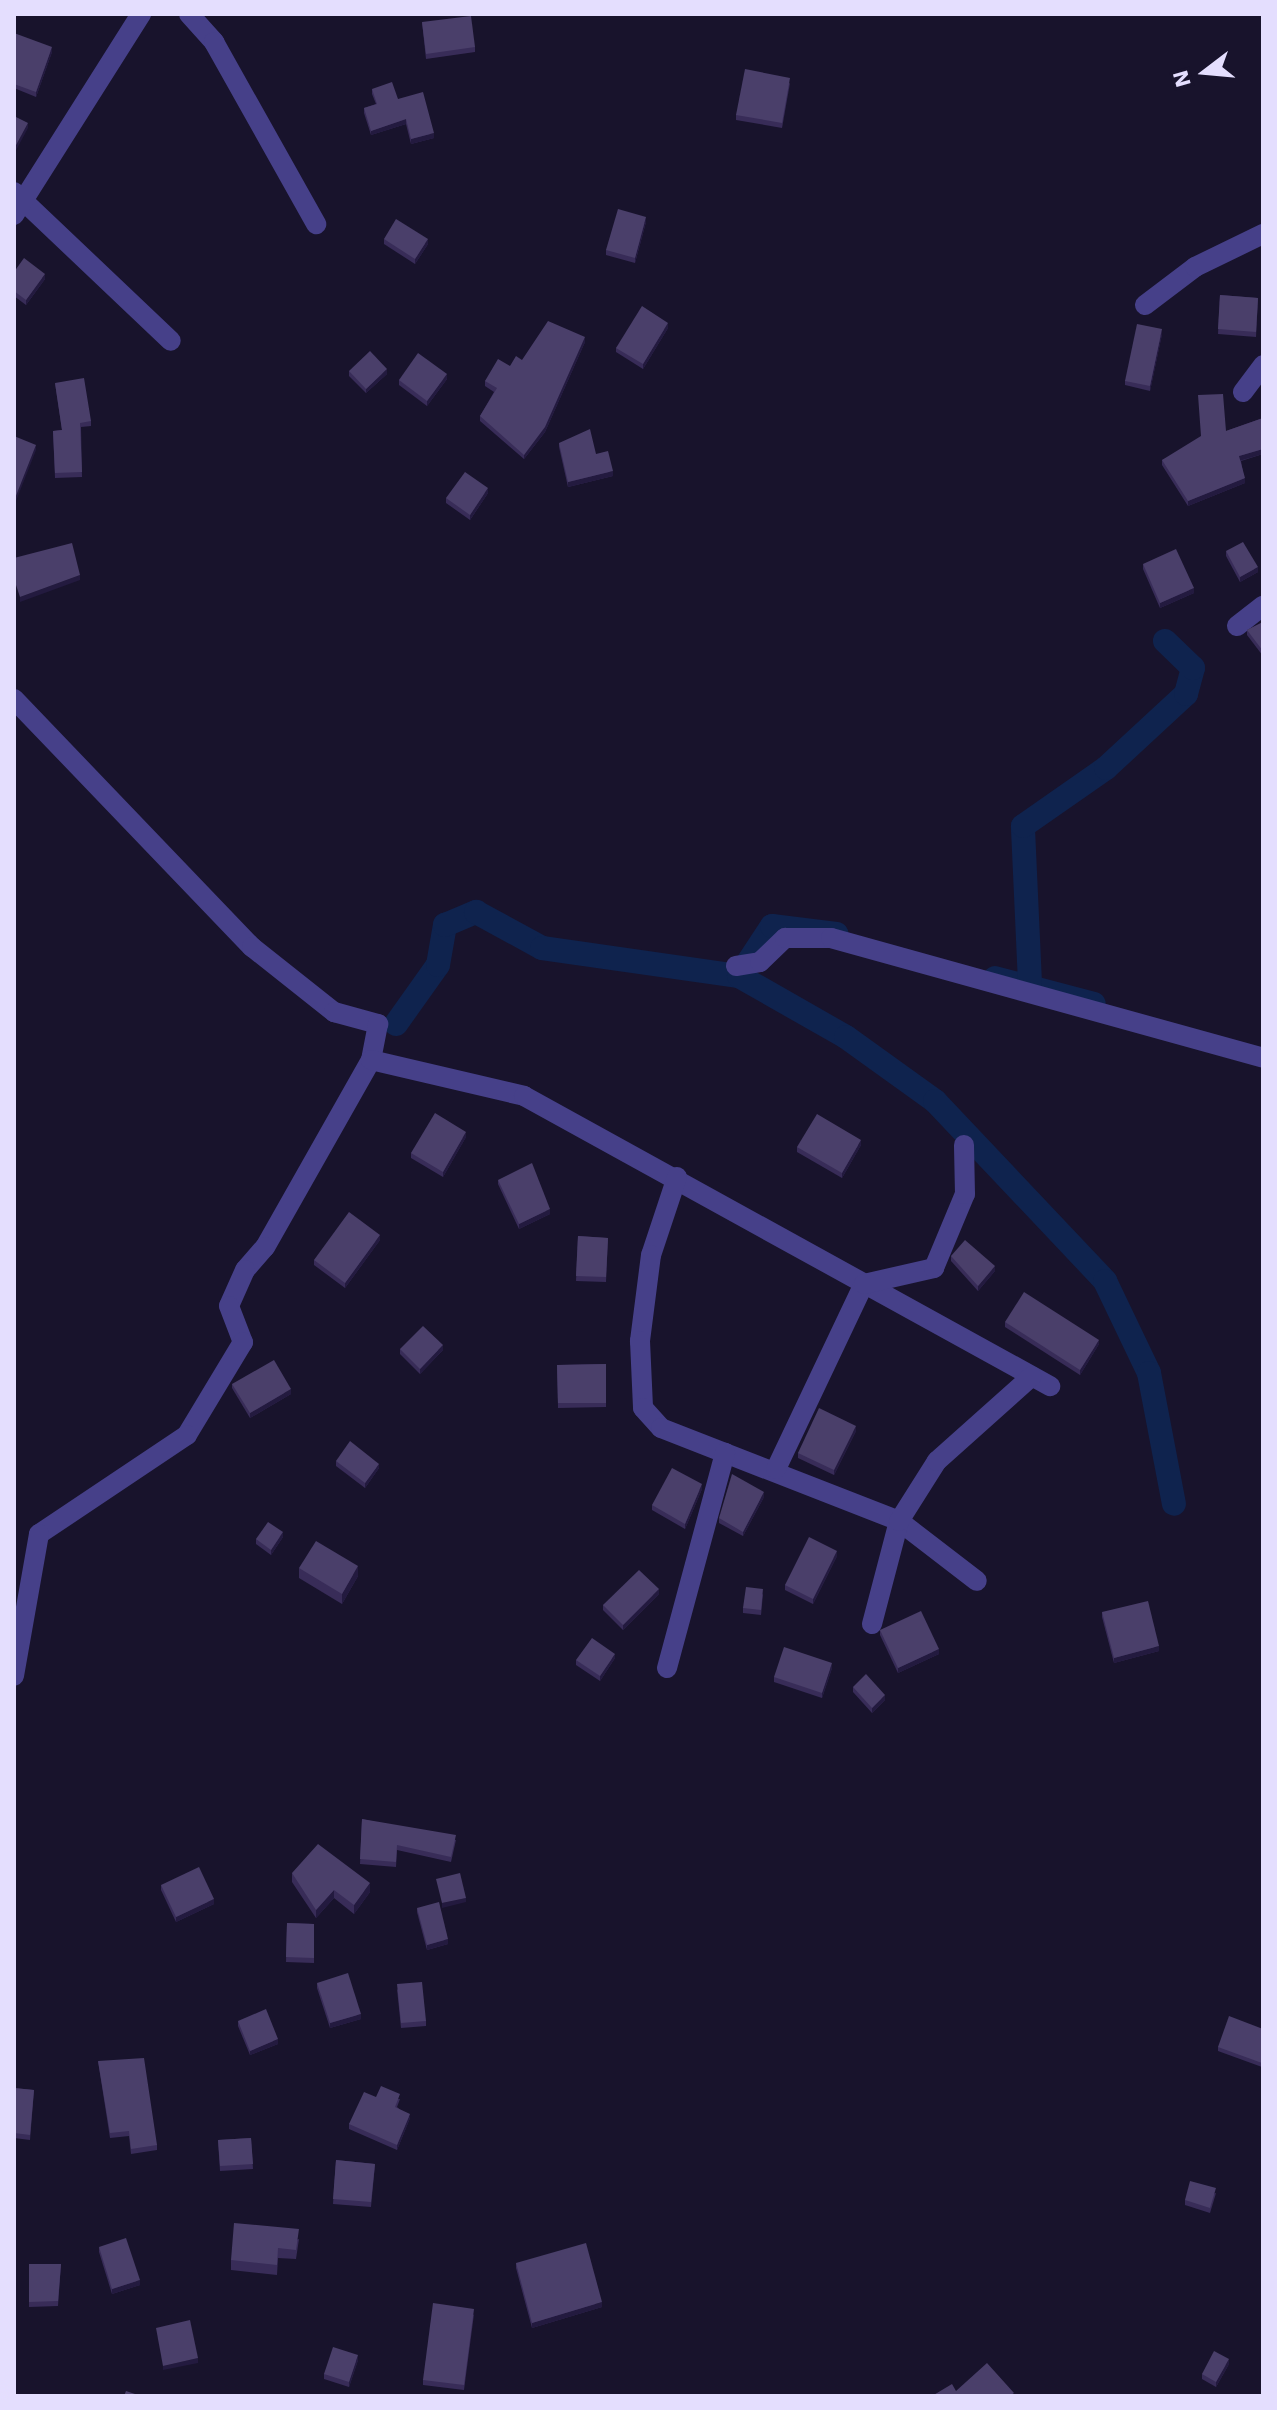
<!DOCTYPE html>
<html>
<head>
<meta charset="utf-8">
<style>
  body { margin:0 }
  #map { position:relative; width:1277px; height:2410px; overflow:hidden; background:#18132c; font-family:"Work Sans",sans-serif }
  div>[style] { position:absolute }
  .canal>* { height:24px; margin:-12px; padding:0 12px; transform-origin:12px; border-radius:12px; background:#0f234e }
  .minor>* { height:20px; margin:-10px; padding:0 10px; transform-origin:10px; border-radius:10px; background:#464089 }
  .wall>* { inset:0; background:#382c58 }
  .shaded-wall>* { inset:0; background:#231a3f }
  .building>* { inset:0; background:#4a3f6a }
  span { translate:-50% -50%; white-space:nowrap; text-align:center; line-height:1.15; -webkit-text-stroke:8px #18132c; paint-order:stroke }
  .frame { position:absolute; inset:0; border:16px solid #e4defe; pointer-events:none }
  .north { position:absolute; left:1165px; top:32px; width:80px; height:80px; -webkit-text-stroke:6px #18132c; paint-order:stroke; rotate:254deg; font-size:22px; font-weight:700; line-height:32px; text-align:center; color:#e4defe }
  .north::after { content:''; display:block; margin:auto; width:28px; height:36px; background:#e4defe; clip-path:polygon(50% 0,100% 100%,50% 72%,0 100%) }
</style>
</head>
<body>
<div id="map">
  <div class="canal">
    <i style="left:739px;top:976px;width:60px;rotate:-56.6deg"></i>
    <i style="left:772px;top:926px;width:65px;rotate:7deg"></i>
    <i style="left:995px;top:978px;width:102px;rotate:14.7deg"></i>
    <i style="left:1030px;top:983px;width:157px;rotate:-92.6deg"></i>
    <i style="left:1023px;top:826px;width:101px;rotate:-34.9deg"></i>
    <i style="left:1106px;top:768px;width:109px;rotate:-42.8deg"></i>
    <i style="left:1186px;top:694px;width:27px;rotate:-75deg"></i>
    <i style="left:1193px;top:668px;width:39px;rotate:-136deg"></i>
    <i style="left:396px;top:1024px;width:72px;rotate:-54.6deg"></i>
    <i style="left:438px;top:965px;width:41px;rotate:-80.1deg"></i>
    <i style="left:445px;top:925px;width:34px;rotate:-23deg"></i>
    <i style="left:476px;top:912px;width:75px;rotate:28.6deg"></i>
    <i style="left:542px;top:948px;width:199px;rotate:8.1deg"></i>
    <i style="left:739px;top:976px;width:123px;rotate:29.7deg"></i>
    <i style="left:846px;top:1037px;width:110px;rotate:35.7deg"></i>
    <i style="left:935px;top:1101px;width:248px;rotate:46.6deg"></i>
    <i style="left:1105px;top:1281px;width:102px;rotate:64.4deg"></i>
    <i style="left:1149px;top:1373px;width:133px;rotate:79.2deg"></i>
  </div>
  <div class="minor">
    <i style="left:189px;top:14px;width:38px;rotate:48deg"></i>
    <i style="left:214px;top:42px;width:209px;rotate:60.7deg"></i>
    <i style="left:14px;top:192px;width:216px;rotate:43.5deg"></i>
    <i style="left:14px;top:215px;width:238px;rotate:-57.7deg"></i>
    <i style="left:1145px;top:305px;width:63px;rotate:-37.2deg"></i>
    <i style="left:1195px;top:267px;width:76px;rotate:-25.9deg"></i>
    <i style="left:1243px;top:392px;width:34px;rotate:-53deg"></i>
    <i style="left:1237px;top:626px;width:33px;rotate:-38deg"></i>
    <i style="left:14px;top:699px;width:344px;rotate:46.2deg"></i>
    <i style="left:252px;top:947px;width:105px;rotate:38.4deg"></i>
    <i style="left:334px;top:1012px;width:46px;rotate:15.3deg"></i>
    <i style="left:378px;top:1024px;width:37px;rotate:101deg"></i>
    <i style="left:371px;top:1060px;width:215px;rotate:119.5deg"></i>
    <i style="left:265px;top:1247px;width:30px;rotate:131deg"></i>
    <i style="left:245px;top:1270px;width:39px;rotate:114deg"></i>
    <i style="left:229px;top:1306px;width:39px;rotate:69deg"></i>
    <i style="left:243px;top:1342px;width:109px;rotate:121.1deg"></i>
    <i style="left:187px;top:1435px;width:178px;rotate:146.2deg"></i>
    <i style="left:39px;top:1534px;width:144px;rotate:100deg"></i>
    <i style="left:736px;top:966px;width:24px;rotate:-9deg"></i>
    <i style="left:760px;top:962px;width:35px;rotate:-44deg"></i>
    <i style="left:785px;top:938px;width:46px"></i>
    <i style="left:831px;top:938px;width:448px;rotate:15.5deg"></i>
    <i style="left:371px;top:1060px;width:157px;rotate:13.2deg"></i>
    <i style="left:524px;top:1096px;width:601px;rotate:28.87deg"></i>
    <i style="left:677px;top:1177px;width:82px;rotate:108.4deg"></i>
    <i style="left:651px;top:1255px;width:87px;rotate:97.3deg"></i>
    <i style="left:640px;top:1341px;width:67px;rotate:87.4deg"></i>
    <i style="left:643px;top:1408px;width:27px;rotate:48deg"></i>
    <i style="left:661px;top:1428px;width:256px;rotate:21.3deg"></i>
    <i style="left:899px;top:1521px;width:98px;rotate:37.6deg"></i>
    <i style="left:776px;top:1469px;width:205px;rotate:-64.6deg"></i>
    <i style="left:864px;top:1284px;width:72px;rotate:-12.9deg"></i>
    <i style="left:934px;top:1268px;width:80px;rotate:-67.3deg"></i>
    <i style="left:965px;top:1194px;width:49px;rotate:-91.2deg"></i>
    <i style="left:872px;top:1624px;width:106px;rotate:-75.3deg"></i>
    <i style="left:899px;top:1521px;width:71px;rotate:-57.7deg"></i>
    <i style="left:937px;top:1461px;width:127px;rotate:-41.8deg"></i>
    <i style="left:667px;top:1668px;width:223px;rotate:-74.9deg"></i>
  </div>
  <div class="wall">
    <i style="clip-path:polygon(422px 22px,475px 47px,475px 52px,426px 59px)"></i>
    <i style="clip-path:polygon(14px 33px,52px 52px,36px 97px,14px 88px)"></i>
    <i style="clip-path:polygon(790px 83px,782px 128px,736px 120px,736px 115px)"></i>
    <i style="clip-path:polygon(372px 89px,398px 99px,434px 138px,411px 144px,406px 124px,371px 135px,364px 113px,364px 108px,376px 104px,372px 94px)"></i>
    <i style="clip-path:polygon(646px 222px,635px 263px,606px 255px,606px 250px)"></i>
    <i style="clip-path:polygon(384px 239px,428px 244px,415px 264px,384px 244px)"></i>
    <i style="clip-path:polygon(14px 272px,45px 279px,26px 305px,14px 296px)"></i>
    <i style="clip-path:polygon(1220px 295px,1258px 298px,1256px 337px,1218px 334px)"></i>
    <i style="clip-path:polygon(668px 328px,643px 369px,616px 352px,616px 348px)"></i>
    <i style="clip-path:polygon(1162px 334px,1150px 391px,1125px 385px,1125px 381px)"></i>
    <i style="clip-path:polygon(585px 342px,545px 432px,524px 459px,480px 421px,480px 416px,494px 392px,485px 386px,485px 381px,510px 366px,522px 360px)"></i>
    <i style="clip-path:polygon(349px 371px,387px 374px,366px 393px,349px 376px)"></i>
    <i style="clip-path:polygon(447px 379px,427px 406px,399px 385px,399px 380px)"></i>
    <i style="clip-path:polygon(55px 383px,91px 421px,91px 426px,81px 427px,82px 477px,55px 478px,53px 431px,62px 430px)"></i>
    <i style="clip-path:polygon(1263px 418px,1263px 454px,1241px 461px,1245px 483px,1188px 506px,1162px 465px,1162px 460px,1226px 431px)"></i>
    <i style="clip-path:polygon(559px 443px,596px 454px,613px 476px,568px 487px,559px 447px)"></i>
    <i style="clip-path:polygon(488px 493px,470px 520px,446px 503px,446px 498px)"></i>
    <i style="clip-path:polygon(1226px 551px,1258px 572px,1240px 582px,1226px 556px)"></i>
    <i style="clip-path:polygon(1143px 564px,1194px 593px,1160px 608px,1143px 569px)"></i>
    <i style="clip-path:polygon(1263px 622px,1263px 656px,1247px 635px,1247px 630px)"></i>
    <i style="clip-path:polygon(466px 1137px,443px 1177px,411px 1158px,411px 1153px)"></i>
    <i style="clip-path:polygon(861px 1145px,842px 1178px,797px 1152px,797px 1147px)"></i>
    <i style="clip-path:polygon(498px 1180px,550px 1214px,519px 1229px,498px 1184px)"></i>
    <i style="clip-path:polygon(578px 1236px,608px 1238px,606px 1282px,576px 1281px)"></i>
    <i style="clip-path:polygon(380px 1240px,345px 1288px,314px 1265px,314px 1260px)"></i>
    <i style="clip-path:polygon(951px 1256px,995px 1271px,978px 1291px,951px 1261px)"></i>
    <i style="clip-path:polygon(1005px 1322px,1099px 1344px,1080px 1375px,1005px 1327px)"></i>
    <i style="clip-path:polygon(400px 1349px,443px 1350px,420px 1374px,400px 1354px)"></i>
    <i style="clip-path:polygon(606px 1364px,606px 1407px,558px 1408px,557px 1365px)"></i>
    <i style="clip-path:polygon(232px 1384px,291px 1394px,250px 1418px,232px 1388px)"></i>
    <i style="clip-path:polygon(856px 1431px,834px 1475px,798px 1458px,798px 1453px)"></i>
    <i style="clip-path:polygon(336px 1461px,379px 1468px,365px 1488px,336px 1466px)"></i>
    <i style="clip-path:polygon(702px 1489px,685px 1529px,652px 1510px,652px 1505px)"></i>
    <i style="clip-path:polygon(764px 1497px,743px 1536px,719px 1523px,719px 1518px)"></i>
    <i style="clip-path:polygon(283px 1537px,271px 1555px,256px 1544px,256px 1539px)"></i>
    <i style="clip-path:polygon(837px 1556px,813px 1604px,785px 1590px,785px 1585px)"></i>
    <i style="clip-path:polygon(299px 1568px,358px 1576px,342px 1604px,299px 1578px)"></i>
    <i style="clip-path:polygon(659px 1594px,623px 1630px,603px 1610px,603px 1605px)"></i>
    <i style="clip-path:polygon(763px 1594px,761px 1615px,743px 1613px,743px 1608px)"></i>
    <i style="clip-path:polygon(1102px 1612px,1159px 1651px,1114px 1663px,1102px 1617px)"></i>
    <i style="clip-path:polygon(880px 1630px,939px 1654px,898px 1673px,880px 1635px)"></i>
    <i style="clip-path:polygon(615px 1658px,600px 1681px,576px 1665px,576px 1660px)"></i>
    <i style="clip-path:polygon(832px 1668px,822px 1698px,774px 1682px,774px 1677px)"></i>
    <i style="clip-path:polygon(853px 1687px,885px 1700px,872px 1713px,853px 1692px)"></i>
    <i style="clip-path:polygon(362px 1819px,456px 1840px,451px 1862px,397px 1850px,396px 1867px,360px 1864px)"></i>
    <i style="clip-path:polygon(292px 1873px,370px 1892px,354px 1914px,334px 1898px,316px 1918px,292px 1882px)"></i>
    <i style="clip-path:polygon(161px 1885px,214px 1904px,176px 1922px,161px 1890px)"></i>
    <i style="clip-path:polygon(417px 1908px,448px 1944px,427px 1950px,417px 1912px)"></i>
    <i style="clip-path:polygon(287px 1923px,314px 1924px,314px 1963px,286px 1962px)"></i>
    <i style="clip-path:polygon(317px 1983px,361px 2019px,330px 2028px,317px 1988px)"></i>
    <i style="clip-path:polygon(397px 1989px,426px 2021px,426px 2026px,401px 2028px)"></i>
    <i style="clip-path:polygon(238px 2021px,278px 2044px,250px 2055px,238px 2026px)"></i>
    <i style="clip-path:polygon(1263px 2029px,1262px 2067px,1218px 2051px,1218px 2047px)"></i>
    <i style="clip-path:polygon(98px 2061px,157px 2145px,157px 2150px,131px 2154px,129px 2136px,110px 2138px)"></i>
    <i style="clip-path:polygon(14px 2088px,34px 2090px,30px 2140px,14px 2138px)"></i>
    <i style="clip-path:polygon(376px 2097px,400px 2099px,397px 2107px,410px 2118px,397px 2150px,349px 2129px,349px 2124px)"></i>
    <i style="clip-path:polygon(251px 2138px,253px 2169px,220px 2171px,218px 2140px)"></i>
    <i style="clip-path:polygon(336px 2160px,375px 2164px,371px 2207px,333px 2204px)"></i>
    <i style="clip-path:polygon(1216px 2193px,1210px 2213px,1185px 2205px,1185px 2200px)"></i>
    <i style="clip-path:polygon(299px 2239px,296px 2259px,278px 2258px,277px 2275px,231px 2270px,231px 2260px)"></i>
    <i style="clip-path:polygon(99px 2247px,140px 2285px,112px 2294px,99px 2252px)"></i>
    <i style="clip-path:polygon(516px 2263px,602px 2307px,532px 2328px,516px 2268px)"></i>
    <i style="clip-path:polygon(29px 2264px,61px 2264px,58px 2306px,29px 2307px)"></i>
    <i style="clip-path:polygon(474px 2314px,464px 2390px,423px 2385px,423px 2380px)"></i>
    <i style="clip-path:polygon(358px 2360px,349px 2387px,324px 2379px,324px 2374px)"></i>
    <i style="clip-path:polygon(1229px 2364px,1216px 2387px,1202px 2379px,1202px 2374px)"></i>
  </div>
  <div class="shaded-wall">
    <i style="clip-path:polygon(52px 47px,52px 52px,36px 97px,36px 92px)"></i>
    <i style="clip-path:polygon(406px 119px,406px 124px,371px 135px,371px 131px)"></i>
    <i style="clip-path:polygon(28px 123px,28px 128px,14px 154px,14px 149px)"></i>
    <i style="clip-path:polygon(434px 133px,434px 138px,411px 144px,411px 139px)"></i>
    <i style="clip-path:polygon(646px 217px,646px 222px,635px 263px,635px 258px)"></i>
    <i style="clip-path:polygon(428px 239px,428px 244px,415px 264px,415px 259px)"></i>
    <i style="clip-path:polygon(45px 274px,45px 279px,26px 305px,26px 300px)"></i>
    <i style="clip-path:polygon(668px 323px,668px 328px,643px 369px,643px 364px)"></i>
    <i style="clip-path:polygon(1162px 329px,1162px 334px,1150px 391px,1150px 386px)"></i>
    <i style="clip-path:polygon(585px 337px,585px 342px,545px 432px,524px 459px,524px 455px)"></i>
    <i style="clip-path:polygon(387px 369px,387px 374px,366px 393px,366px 389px)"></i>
    <i style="clip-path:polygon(447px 374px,447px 379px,427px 406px,427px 401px)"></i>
    <i style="clip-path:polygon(36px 445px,36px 450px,14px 506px,14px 501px)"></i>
    <i style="clip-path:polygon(1263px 449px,1263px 454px,1239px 461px,1239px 456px)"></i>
    <i style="clip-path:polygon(613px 471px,613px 476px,568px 487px,568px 482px)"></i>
    <i style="clip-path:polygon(1245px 478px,1245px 483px,1188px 506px,1188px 501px)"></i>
    <i style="clip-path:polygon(488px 488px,488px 493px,470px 520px,470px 515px)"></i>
    <i style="clip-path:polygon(1258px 567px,1258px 572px,1240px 582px,1240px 577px)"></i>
    <i style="clip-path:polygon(80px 575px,80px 580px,20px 602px,20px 597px)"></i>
    <i style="clip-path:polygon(1194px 588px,1194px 593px,1160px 608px,1160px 603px)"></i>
    <i style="clip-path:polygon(466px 1132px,466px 1137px,443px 1177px,443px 1172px)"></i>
    <i style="clip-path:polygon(861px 1140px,861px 1145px,842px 1178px,842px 1173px)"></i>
    <i style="clip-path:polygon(550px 1209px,550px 1214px,519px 1229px,519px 1224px)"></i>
    <i style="clip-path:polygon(380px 1235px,380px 1240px,345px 1288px,345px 1283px)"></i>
    <i style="clip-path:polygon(995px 1266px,995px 1271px,978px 1291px,978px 1286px)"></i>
    <i style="clip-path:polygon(1099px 1340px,1099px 1344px,1080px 1375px,1080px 1370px)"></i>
    <i style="clip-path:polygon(443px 1345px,443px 1350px,420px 1374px,420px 1369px)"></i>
    <i style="clip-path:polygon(291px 1389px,291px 1394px,250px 1418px,250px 1413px)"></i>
    <i style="clip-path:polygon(856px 1426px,856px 1431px,834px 1475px,834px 1470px)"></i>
    <i style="clip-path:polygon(379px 1464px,379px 1468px,365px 1488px,365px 1483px)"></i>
    <i style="clip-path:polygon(702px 1484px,702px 1489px,685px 1529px,685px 1524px)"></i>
    <i style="clip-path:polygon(764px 1492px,764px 1497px,743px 1536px,743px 1532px)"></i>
    <i style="clip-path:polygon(283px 1532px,283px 1537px,271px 1555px,271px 1550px)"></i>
    <i style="clip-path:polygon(837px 1551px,837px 1556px,813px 1604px,813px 1599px)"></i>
    <i style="clip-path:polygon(358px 1566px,358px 1576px,342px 1604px,342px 1594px)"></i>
    <i style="clip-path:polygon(659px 1589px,659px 1594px,623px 1630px,623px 1625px)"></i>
    <i style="clip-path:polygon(1159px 1646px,1159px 1651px,1114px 1663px,1114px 1658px)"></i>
    <i style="clip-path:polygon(939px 1649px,939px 1654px,898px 1673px,898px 1668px)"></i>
    <i style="clip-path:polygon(615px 1654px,615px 1658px,600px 1681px,600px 1676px)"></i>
    <i style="clip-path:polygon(832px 1663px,832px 1668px,822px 1698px,822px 1693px)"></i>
    <i style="clip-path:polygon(885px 1695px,885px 1700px,872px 1713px,872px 1708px)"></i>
    <i style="clip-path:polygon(370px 1883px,370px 1892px,354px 1914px,354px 1905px)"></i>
    <i style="clip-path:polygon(334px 1890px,334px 1898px,316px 1918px,316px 1910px)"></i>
    <i style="clip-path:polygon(466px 1898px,466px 1902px,442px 1908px,442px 1903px)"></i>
    <i style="clip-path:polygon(214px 1899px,214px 1904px,176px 1922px,176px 1917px)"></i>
    <i style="clip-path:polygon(448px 1939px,448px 1944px,427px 1950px,427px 1945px)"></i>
    <i style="clip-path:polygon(361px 2014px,361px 2019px,330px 2028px,330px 2023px)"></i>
    <i style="clip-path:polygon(278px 2039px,278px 2044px,250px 2055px,250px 2051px)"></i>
    <i style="clip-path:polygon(410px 2114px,410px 2118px,397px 2150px,397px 2145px)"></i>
    <i style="clip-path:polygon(140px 2280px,140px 2285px,112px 2294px,112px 2289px)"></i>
    <i style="clip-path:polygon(602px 2302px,602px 2307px,532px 2328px,532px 2323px)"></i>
    <i style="clip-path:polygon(358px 2355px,358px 2360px,349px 2387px,349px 2382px)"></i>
    <i style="clip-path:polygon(198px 2358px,198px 2363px,163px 2370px,163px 2366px)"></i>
    <i style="clip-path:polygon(1229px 2359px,1229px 2364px,1216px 2387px,1216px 2382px)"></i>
  </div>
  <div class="building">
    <i style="clip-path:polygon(471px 16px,475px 47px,426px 54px,422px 22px)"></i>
    <i style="clip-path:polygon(14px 33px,52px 47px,36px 92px,14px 84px)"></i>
    <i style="clip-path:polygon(745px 69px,790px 78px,782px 123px,736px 115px)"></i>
    <i style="clip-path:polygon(392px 82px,398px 99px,423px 92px,434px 133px,411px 139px,406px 119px,371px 131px,364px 108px,377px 104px,372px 89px)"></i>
    <i style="clip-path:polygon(14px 116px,28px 123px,14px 149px)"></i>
    <i style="clip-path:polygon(618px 209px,646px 217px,635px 258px,606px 250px)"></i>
    <i style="clip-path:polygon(396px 219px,428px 239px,415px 259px,384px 239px)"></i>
    <i style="clip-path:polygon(24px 258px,45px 274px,26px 300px,14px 291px,14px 272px)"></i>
    <i style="clip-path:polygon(1220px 295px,1258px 298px,1256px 332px,1218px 329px)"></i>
    <i style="clip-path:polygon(642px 306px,668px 323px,643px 364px,616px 348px)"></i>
    <i style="clip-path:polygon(548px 321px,585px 337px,545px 427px,524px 455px,480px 416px,497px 388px,485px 381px,498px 359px,510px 366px,516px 356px,522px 360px)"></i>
    <i style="clip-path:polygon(1137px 324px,1162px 329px,1150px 386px,1125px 381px)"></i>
    <i style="clip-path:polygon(370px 351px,387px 369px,366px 389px,349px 371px)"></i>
    <i style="clip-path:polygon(418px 353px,447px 374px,427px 401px,399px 380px)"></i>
    <i style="clip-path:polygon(84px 378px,91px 421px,80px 423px,82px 472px,55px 473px,53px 431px,62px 430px,55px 383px)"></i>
    <i style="clip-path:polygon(1223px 394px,1226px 431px,1263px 418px,1263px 449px,1239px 456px,1245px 478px,1188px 501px,1162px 460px,1201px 436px,1198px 395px)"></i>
    <i style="clip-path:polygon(590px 429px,596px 454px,608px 451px,613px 471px,568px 482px,559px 443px)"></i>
    <i style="clip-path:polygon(14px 436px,36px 445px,14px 501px)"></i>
    <i style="clip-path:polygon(465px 472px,488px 488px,470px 515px,446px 498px)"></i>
    <i style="clip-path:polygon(1243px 542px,1258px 567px,1240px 577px,1226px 551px)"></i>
    <i style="clip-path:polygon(72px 543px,80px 575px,20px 597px,14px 579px,14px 558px)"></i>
    <i style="clip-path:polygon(1176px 549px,1194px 588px,1160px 603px,1143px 564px)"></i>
    <i style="clip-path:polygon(1263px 622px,1263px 651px,1247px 630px)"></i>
    <i style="clip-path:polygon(435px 1113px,466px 1132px,443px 1172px,411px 1153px)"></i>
    <i style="clip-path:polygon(817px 1114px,861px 1140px,842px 1173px,797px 1147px)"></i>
    <i style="clip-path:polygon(532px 1163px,550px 1209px,519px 1224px,498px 1180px)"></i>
    <i style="clip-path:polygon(349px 1212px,380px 1235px,345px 1283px,314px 1260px)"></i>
    <i style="clip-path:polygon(578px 1236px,608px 1238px,606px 1277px,576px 1276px)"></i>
    <i style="clip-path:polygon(965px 1240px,995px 1266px,978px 1286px,951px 1256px)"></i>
    <i style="clip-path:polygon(1024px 1292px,1099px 1340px,1080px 1370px,1005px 1322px)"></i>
    <i style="clip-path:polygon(423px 1326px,443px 1345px,420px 1369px,400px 1349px)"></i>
    <i style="clip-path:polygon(274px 1360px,291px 1389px,250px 1413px,232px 1384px)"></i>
    <i style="clip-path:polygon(606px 1364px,606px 1403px,558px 1403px,557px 1365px)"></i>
    <i style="clip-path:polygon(819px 1408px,856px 1426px,834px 1470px,798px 1453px)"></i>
    <i style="clip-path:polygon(350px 1441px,379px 1464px,365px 1483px,336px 1461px)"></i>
    <i style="clip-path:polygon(672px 1468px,702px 1484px,685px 1524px,652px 1505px)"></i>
    <i style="clip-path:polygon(732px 1474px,764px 1492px,743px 1532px,719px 1518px)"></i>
    <i style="clip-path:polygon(268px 1522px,283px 1532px,271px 1550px,256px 1539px)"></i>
    <i style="clip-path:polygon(809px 1537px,837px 1551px,813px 1599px,785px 1585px)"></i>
    <i style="clip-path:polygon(316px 1541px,358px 1566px,342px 1594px,299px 1568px)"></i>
    <i style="clip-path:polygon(639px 1570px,659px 1589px,623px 1625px,603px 1605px)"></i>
    <i style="clip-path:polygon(746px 1587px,763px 1589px,761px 1610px,743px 1608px)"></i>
    <i style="clip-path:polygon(1148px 1601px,1159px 1646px,1114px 1658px,1102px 1612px)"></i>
    <i style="clip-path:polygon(921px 1611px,939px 1649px,898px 1668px,880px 1630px)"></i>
    <i style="clip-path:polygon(592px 1638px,615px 1654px,600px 1676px,576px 1660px)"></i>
    <i style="clip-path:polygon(784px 1647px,832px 1663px,822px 1693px,774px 1677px)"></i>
    <i style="clip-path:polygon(866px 1674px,885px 1695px,872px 1708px,853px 1687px)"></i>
    <i style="clip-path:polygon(362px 1819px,456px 1835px,451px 1857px,397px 1845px,396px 1862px,360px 1859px)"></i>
    <i style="clip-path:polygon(318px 1844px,370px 1883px,354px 1905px,334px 1890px,316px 1910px,292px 1873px)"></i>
    <i style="clip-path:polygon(199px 1867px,214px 1899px,176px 1917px,161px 1885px)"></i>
    <i style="clip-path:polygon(460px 1873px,466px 1898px,442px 1903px,436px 1879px)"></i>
    <i style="clip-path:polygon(439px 1902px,448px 1939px,427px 1945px,417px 1908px)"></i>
    <i style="clip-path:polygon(287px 1923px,314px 1924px,314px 1958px,286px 1957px)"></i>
    <i style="clip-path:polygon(348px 1973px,361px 2014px,330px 2023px,317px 1983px)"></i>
    <i style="clip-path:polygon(422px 1982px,426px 2021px,401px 2023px,397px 1984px)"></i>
    <i style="clip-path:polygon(266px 2009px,278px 2039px,250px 2051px,238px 2021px)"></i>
    <i style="clip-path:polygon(1229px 2016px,1263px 2029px,1262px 2063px,1218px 2047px)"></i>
    <i style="clip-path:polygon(144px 2058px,157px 2145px,131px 2149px,129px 2131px,110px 2133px,98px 2061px)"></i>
    <i style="clip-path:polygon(381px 2086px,400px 2094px,395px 2107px,410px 2114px,397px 2145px,349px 2124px,364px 2092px,376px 2097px)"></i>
    <i style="clip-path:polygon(14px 2088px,34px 2090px,30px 2135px,14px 2133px)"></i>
    <i style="clip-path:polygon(251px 2138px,253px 2164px,220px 2166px,218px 2140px)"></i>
    <i style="clip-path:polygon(336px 2160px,375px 2164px,371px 2202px,333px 2199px)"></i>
    <i style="clip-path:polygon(1190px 2181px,1216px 2188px,1210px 2208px,1185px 2200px)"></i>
    <i style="clip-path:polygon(234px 2223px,299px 2229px,296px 2250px,278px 2248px,277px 2265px,231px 2260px)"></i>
    <i style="clip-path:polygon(126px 2238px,140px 2280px,112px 2289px,99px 2247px)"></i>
    <i style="clip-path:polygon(586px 2243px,602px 2302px,532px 2323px,516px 2263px)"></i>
    <i style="clip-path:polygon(29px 2264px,61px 2264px,58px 2301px,29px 2302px)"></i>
    <i style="clip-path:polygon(433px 2303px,474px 2309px,464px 2385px,423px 2380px)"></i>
    <i style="clip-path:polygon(190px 2320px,198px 2358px,163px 2366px,156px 2328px)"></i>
    <i style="clip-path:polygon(333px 2347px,358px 2355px,349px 2382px,324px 2374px)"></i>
    <i style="clip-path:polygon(1214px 2351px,1229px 2359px,1216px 2382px,1202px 2374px)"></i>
    <i style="clip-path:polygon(987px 2363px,1014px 2393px,1010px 2396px,932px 2396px,952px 2384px,956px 2391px)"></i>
    <i style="clip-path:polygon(126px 2391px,141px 2396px,124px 2396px)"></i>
  </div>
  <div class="frame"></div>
  <div class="north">N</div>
</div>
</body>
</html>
